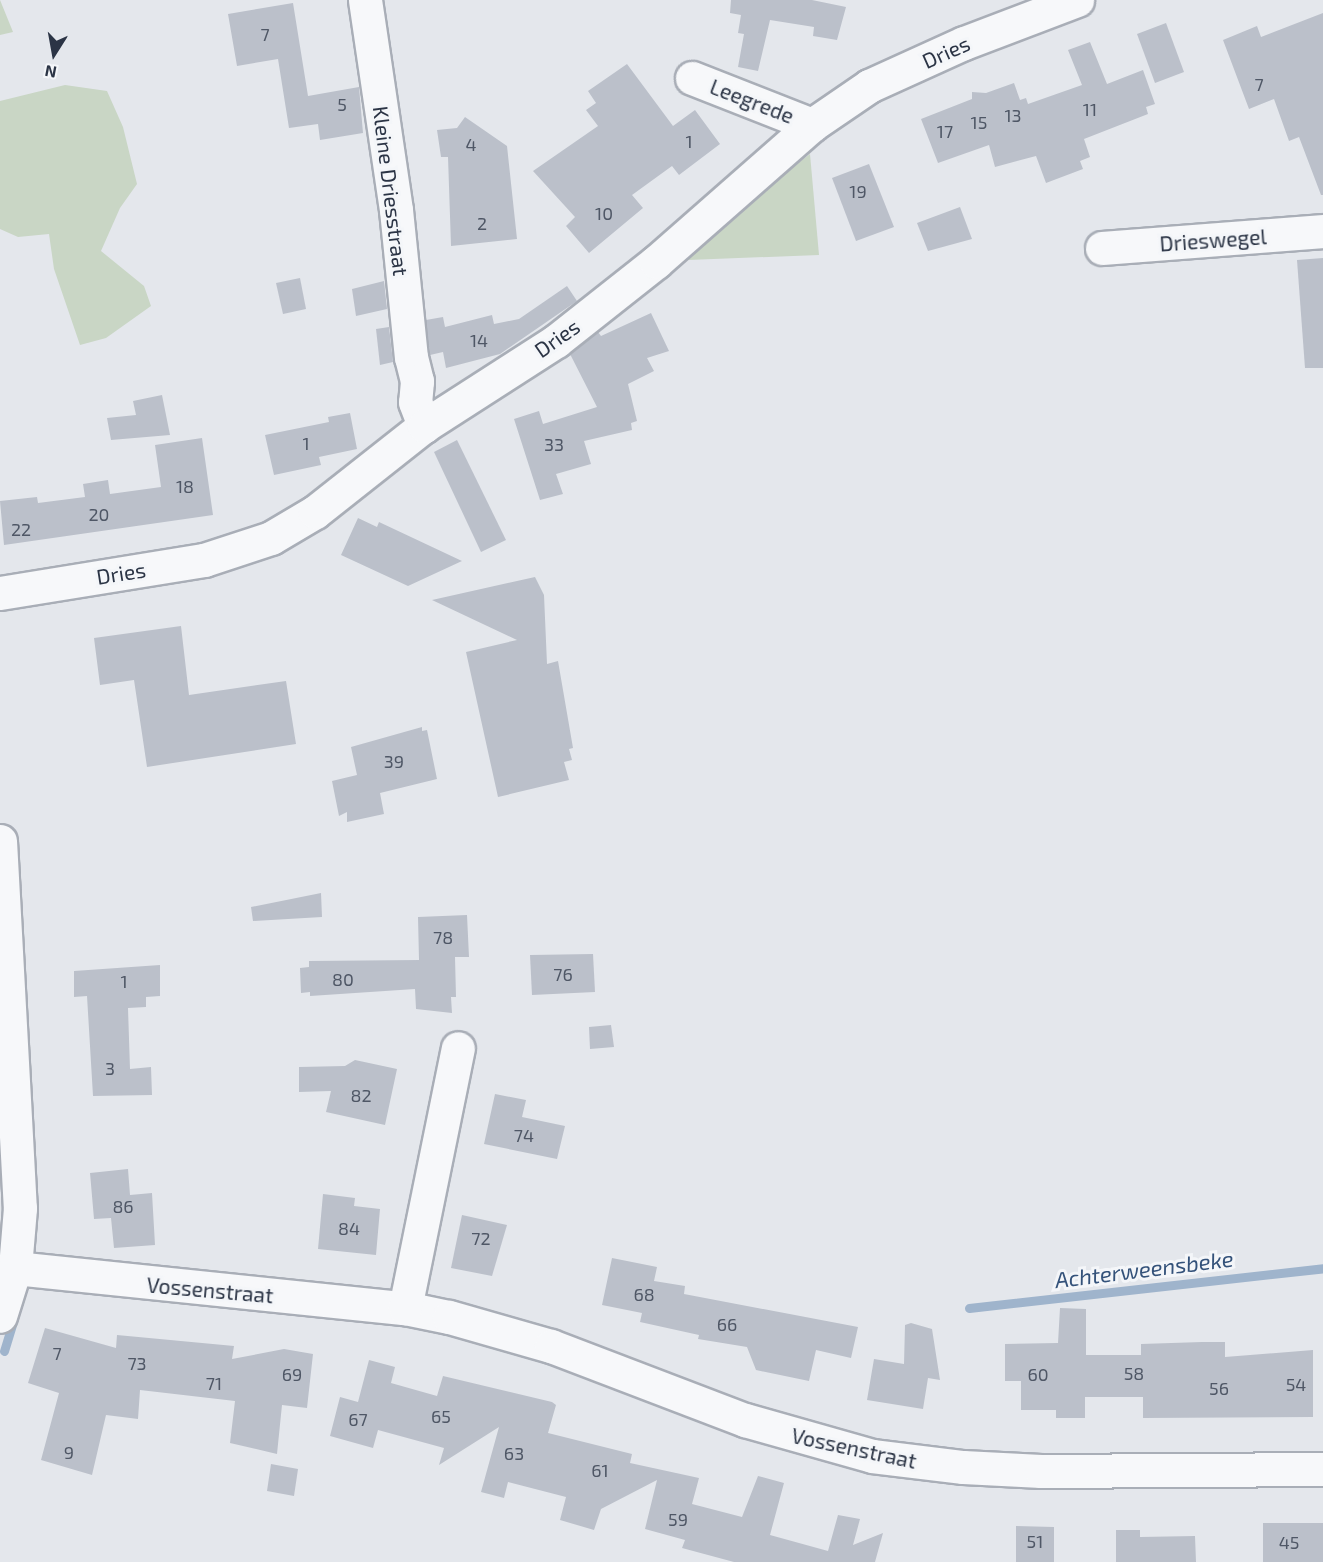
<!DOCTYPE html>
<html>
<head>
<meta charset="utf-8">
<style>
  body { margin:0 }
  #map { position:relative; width:1323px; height:1562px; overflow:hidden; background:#e4e7ec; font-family:"Exo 2",sans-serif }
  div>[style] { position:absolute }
  .green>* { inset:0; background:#c9d6c5 }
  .stream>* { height:9px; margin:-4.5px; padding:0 4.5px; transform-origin:4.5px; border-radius:4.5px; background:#9fb4cc }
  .building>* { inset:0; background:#bbc0ca }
  .roads { filter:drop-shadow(2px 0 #a9aeb7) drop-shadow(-2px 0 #a9aeb7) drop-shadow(0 2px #a9aeb7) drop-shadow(0 -2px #a9aeb7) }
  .minor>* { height:33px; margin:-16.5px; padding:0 16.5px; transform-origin:16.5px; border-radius:16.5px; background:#f7f8fa }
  span { translate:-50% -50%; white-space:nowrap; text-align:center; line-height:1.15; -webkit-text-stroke:6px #f4f6f9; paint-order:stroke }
  .number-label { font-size:18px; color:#4f5766 }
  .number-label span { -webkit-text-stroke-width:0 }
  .street-label { font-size:21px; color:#2b3445 }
  .water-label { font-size:22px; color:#34527a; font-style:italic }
  .north { position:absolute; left:24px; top:24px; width:60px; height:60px; -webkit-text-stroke:4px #f4f6f9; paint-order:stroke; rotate:191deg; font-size:16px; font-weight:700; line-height:24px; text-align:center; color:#2b3445 }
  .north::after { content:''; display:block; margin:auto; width:21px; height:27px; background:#2b3445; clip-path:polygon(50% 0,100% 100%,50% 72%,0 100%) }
</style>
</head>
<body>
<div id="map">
  <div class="green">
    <i style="clip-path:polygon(0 0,13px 32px,0 35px)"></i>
    <i style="clip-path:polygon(65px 85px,107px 91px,123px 127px,137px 184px,120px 208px,101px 251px,144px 286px,151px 306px,106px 338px,80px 345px,54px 269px,49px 234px,18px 237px,0 229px,0 101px)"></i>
    <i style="clip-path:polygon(810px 154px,819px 255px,688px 260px,685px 253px,696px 241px)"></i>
  </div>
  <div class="stream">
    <i style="left:969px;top:1308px;width:356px;rotate:-6.4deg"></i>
    <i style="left:4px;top:1351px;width:34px;rotate:-73deg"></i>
  </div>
  <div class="building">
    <i style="clip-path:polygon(731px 0,812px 0,846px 7px,837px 40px,813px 36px,814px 27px,770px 20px,758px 71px,738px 67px,744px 34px,738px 33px,741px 15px,730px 13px)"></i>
    <i style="clip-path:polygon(293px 3px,308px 96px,359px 87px,363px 133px,320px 140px,318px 124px,289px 128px,278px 59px,237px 66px,228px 14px)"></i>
    <i style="clip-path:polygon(1323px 13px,1323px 195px,1321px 195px,1299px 137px,1289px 141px,1274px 99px,1249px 109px,1223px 40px,1257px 26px,1261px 37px)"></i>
    <i style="clip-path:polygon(1166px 23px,1184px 72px,1155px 83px,1137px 34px)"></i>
    <i style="clip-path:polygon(1090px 42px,1107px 84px,1143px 70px,1155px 104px,1146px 107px,1148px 114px,1084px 139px,1090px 157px,1080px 161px,1083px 169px,1046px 183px,1036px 156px,995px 167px,989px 145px,938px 163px,921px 119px,972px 99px,972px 92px,986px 93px,1014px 83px,1020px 100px,1026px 98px,1028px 104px,1082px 85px,1068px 50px)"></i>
    <i style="clip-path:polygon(627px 64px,673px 126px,695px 110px,720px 144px,679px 175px,672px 166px,632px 195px,643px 208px,589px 253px,566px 226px,575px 217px,533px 171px,598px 126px,586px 110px,596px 103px,588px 91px)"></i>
    <i style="clip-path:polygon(465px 117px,507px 146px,517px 239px,451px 246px,448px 157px,441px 157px,437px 130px,457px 128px)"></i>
    <i style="clip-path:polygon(869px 164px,894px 227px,856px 241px,832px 178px)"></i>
    <i style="clip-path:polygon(960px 207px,972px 239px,928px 251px,917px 223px)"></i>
    <i style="clip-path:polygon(1323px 258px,1323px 368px,1305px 368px,1297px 260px)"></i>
    <i style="clip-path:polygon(300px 278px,306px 309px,283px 314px,276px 283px)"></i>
    <i style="clip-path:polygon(384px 281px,387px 309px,356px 316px,352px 289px)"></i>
    <i style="clip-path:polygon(567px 286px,577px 301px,500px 354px,446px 368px,443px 352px,430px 355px,426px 320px,443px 317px,445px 327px,492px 315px,494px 324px,519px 319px)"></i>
    <i style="clip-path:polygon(651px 313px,669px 351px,647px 358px,654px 371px,628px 384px,637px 421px,631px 423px,632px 430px,584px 441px,591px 464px,556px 474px,563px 494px,540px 500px,514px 419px,539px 411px,543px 424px,597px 407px,570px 354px,598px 332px,601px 336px)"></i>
    <i style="clip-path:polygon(389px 327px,393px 362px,380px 365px,376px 329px)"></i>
    <i style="clip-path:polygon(162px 395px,170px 435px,111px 440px,107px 418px,136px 415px,133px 401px)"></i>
    <i style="clip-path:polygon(350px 413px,357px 449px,319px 457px,321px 465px,274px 475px,265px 435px,329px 422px,328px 417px)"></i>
    <i style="clip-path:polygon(202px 438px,213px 515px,4px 545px,0 501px,37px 497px,38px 503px,85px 497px,83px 484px,108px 480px,110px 494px,161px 487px,155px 445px)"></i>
    <i style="clip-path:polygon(457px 440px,506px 540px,481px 552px,434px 452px)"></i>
    <i style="clip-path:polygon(358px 518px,377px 527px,379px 522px,462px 561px,408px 586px,341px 555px)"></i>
    <i style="clip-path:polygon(535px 577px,544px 595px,547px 664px,558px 661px,573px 748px,569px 749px,572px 760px,564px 762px,569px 780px,498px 797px,466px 652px,517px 640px,432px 600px)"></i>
    <i style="clip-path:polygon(181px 626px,189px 695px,286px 681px,296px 744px,147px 767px,134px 680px,100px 685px,94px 638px)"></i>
    <i style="clip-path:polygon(422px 727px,422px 731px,427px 730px,437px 779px,380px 793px,384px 814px,347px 822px,347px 812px,339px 816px,332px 781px,357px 775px,351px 747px)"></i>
    <i style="clip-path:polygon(321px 893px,322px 917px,253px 921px,251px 907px)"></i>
    <i style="clip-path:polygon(467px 915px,469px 957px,455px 957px,456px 997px,451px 997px,452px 1013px,416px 1009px,415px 989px,310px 996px,310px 992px,301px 993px,300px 968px,309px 967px,309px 961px,419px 960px,418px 917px)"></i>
    <i style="clip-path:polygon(593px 954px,595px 992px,532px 995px,530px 955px)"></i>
    <i style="clip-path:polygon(160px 965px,160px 996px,146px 997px,146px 1007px,128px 1008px,130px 1069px,151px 1067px,152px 1095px,93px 1096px,87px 996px,74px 997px,74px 971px)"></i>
    <i style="clip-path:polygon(611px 1025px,614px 1047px,590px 1049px,589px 1027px)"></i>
    <i style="clip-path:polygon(355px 1060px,397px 1069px,385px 1125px,326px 1112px,331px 1091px,299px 1092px,299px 1067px,345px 1066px)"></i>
    <i style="clip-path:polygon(495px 1094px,526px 1100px,522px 1117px,565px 1126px,557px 1159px,484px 1144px)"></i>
    <i style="clip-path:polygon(128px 1169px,130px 1195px,152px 1193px,155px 1245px,114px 1248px,111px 1218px,94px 1219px,90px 1173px)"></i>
    <i style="clip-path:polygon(323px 1194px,355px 1198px,354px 1206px,380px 1209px,376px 1255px,318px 1249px)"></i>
    <i style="clip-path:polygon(462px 1215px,507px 1225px,492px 1276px,451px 1268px)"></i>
    <i style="clip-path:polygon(612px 1258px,657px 1267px,654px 1281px,685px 1286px,684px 1294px,858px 1327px,851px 1358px,816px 1350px,809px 1381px,756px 1370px,747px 1347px,698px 1339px,699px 1335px,640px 1322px,642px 1313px,602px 1305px)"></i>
    <i style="clip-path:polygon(1060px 1308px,1086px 1309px,1086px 1355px,1141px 1355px,1141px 1344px,1202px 1342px,1225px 1342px,1225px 1357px,1313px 1350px,1313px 1417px,1143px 1418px,1143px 1397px,1085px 1397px,1085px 1418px,1056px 1418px,1056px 1410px,1021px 1410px,1021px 1381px,1005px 1381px,1005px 1344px,1058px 1343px)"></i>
    <i style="clip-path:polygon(911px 1323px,932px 1329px,940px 1380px,928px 1378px,923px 1409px,867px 1400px,874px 1359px,904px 1364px,905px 1325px)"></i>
    <i style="clip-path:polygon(45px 1328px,116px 1348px,117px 1335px,234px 1346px,232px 1359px,284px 1349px,313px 1354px,307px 1408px,282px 1405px,277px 1454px,230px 1443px,235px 1401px,140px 1390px,138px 1419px,106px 1415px,92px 1475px,41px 1460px,59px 1393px,28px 1383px)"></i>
    <i style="clip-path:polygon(369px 1360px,395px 1367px,391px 1383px,437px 1396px,443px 1376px,552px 1402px,556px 1405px,548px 1433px,632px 1454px,630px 1463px,699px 1478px,692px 1504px,742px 1517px,758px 1476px,784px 1483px,770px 1535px,828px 1551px,838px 1515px,860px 1519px,853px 1545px,883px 1533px,875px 1562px,734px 1562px,682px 1548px,685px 1540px,645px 1529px,657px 1480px,601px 1509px,594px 1530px,560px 1520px,566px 1497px,508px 1482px,504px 1498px,481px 1492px,499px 1427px,439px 1465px,444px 1448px,378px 1430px,373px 1448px,330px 1436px,340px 1397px,358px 1402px)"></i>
    <i style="clip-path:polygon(271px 1464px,298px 1469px,294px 1496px,267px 1491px)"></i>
    <i style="clip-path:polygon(1263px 1523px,1323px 1523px,1323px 1562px,1263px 1562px)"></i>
    <i style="clip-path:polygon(1016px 1526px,1054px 1527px,1054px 1562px,1016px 1562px)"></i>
    <i style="clip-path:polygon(1116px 1530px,1140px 1530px,1140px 1537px,1195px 1536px,1196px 1562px,1116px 1562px)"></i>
  </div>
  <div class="roads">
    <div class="minor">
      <i style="left:365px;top:0;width:212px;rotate:81.6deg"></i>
      <i style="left:396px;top:210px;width:148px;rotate:84.2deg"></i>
      <i style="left:411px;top:357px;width:25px;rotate:76deg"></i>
      <i style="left:417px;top:381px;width:21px;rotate:95deg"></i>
      <i style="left:415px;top:402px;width:26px;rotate:69deg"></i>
      <i style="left:692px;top:78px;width:129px;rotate:21.4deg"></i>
      <i style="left:1102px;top:248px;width:222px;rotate:-4.4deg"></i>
      <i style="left:0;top:593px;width:207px;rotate:-9.2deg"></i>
      <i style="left:204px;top:560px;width:71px;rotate:-18.2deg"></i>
      <i style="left:271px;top:538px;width:51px;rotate:-30.6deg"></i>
      <i style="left:315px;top:512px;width:139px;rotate:-38.3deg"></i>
      <i style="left:424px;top:426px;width:157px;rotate:-32.8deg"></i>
      <i style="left:556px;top:341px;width:127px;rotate:-38.3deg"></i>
      <i style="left:656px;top:262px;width:208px;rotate:-41.3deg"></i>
      <i style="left:812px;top:125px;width:69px;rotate:-34.4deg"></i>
      <i style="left:869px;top:86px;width:104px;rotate:-24.4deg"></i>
      <i style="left:964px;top:43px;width:121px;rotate:-20.8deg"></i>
      <i style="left:0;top:841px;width:368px;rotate:86.9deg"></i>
      <i style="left:20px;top:1208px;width:60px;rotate:94.8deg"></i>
      <i style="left:15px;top:1268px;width:50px;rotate:107.4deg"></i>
      <i style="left:15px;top:1268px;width:392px;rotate:5.9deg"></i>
      <i style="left:405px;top:1308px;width:45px;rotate:11.6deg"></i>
      <i style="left:449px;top:1317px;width:106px;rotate:15.9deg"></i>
      <i style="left:551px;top:1346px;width:208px;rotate:20.9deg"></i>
      <i style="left:745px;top:1420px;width:132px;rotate:15.8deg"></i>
      <i style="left:872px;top:1456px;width:92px;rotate:6.9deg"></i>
      <i style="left:963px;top:1467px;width:78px;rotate:2.9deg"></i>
      <i style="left:1041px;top:1471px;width:282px;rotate:-0.4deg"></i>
      <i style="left:405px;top:1308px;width:265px;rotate:-78.5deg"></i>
    </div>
  </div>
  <div class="number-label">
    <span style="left:265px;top:34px">7</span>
    <span style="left:1259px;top:84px">7</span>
    <span style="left:342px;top:104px">5</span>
    <span style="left:1090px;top:109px">11</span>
    <span style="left:1013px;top:115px">13</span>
    <span style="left:979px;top:122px">15</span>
    <span style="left:945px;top:131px">17</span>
    <span style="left:689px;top:141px">1</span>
    <span style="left:471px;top:144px">4</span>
    <span style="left:858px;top:191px">19</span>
    <span style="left:604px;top:213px">10</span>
    <span style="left:482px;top:223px">2</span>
    <span style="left:479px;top:340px">14</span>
    <span style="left:306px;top:443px">1</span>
    <span style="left:554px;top:444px">33</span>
    <span style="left:185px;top:486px">18</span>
    <span style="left:99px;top:514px">20</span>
    <span style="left:21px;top:529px">22</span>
    <span style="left:394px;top:761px">39</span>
    <span style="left:443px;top:937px">78</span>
    <span style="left:563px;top:974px">76</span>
    <span style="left:343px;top:979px">80</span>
    <span style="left:124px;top:981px">1</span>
    <span style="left:110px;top:1068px">3</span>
    <span style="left:361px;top:1095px">82</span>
    <span style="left:524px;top:1135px">74</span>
    <span style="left:123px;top:1206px">86</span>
    <span style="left:349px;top:1228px">84</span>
    <span style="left:481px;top:1238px">72</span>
    <span style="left:644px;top:1294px">68</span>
    <span style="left:727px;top:1324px">66</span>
    <span style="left:57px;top:1353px">7</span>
    <span style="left:137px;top:1363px">73</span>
    <span style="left:1134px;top:1373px">58</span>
    <span style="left:292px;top:1374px">69</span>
    <span style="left:1038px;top:1374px">60</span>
    <span style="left:214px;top:1383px">71</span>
    <span style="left:1296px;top:1384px">54</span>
    <span style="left:1219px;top:1388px">56</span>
    <span style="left:441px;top:1416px">65</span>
    <span style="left:358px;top:1419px">67</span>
    <span style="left:69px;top:1452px">9</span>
    <span style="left:514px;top:1453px">63</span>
    <span style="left:600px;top:1470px">61</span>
    <span style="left:678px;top:1519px">59</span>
    <span style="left:1035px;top:1541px">51</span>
    <span style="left:1289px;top:1542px">45</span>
  </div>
  <div class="street-label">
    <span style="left:946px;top:52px;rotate:-24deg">Dries</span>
    <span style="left:752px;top:101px;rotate:21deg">Leegrede</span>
    <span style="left:391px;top:191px;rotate:83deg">Kleine Driesstraat</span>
    <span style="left:1213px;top:240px;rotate:-4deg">Drieswegel</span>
    <span style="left:557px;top:338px;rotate:-35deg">Dries</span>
    <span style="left:121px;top:573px;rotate:-9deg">Dries</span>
    <span style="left:210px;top:1290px;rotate:5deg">Vossenstraat</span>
    <span style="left:854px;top:1448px;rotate:12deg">Vossenstraat</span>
  </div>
  <div class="water-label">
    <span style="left:1144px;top:1269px;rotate:-7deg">Achterweensbeke</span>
  </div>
  <div class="north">N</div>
</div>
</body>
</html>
